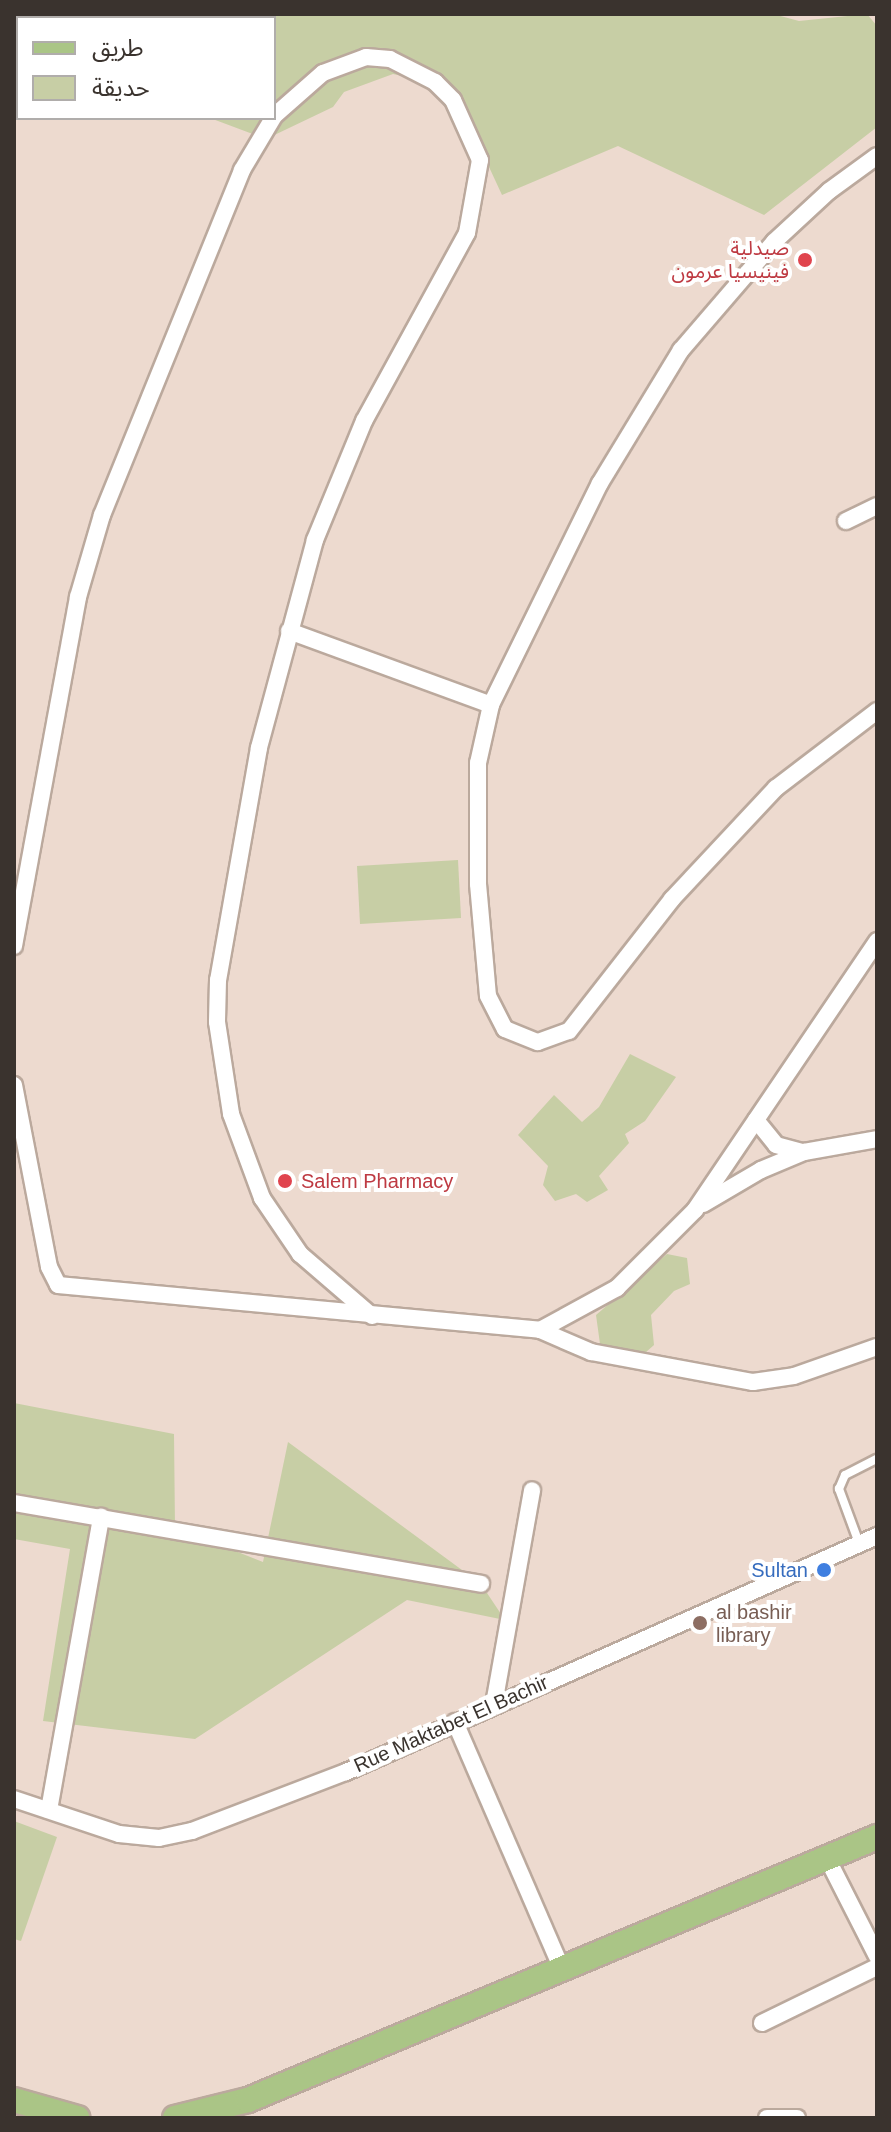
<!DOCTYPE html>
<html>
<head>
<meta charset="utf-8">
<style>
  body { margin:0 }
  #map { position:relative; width:891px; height:2132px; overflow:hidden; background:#eddacf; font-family:Arial,"Noto Sans Arabic",sans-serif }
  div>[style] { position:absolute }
  .green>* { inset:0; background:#c7cea5 }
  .roads { filter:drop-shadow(2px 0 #bba99d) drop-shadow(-2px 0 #bba99d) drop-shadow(0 2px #bba99d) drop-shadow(0 -2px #bba99d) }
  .lane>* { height:8px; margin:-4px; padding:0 4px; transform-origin:4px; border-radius:4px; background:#fff }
  .street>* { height:16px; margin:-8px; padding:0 8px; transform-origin:8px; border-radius:8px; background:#fff }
  .primary>* { height:24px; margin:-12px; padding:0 12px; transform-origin:12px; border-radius:12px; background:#aac586 }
  .dots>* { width:22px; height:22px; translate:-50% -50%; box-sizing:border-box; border:4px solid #fff; border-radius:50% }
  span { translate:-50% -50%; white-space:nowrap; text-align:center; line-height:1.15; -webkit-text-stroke:8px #fff; paint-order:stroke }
  .health-label { font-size:20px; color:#be3a42 }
  .right { translate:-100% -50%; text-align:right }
  .left { translate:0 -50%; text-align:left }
  .shop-label { font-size:20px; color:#366cbe }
  .education-label { font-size:20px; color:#785e54 }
  .street-label { font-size:20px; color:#3a332e }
  .frame { position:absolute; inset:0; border:16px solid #3a332e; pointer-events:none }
  .legend { position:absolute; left:16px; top:16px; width:260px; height:104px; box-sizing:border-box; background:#fff; border:2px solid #b0adab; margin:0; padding:10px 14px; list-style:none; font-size:24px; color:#3a332e }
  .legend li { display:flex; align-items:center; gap:16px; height:40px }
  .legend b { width:40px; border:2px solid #b0adab }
</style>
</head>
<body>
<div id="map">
  <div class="green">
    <i style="clip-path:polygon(57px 14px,773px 14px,799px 21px,867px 14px,877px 26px,877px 127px,764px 215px,618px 146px,502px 195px,458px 100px,407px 77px,393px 74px,344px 92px,333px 107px,266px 139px,210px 118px,274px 118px,274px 18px,56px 18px)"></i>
    <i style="clip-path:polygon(458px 860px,461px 918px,360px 924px,357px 866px)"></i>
    <i style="clip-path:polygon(630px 1054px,676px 1077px,645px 1121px,625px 1134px,629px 1143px,599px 1176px,608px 1190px,587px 1202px,576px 1194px,555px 1201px,543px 1185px,548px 1166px,518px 1135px,554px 1095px,582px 1122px,599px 1107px)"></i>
    <i style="clip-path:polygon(667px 1254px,687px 1258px,690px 1284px,674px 1291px,651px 1315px,654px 1345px,645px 1353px,600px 1344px,596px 1315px)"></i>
    <i style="clip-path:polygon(14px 1403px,174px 1434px,175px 1527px,263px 1562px,288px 1442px,481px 1584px,505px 1620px,407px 1600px,195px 1739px,43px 1721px,70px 1549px,14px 1539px)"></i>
    <i style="clip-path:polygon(14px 1821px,57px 1837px,21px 1941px,14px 1939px)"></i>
  </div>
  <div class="roads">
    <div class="lane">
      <i style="left:859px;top:1543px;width:58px;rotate:-110.3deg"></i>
      <i style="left:839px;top:1489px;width:15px;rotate:-67deg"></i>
      <i style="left:845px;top:1475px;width:36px;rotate:-27deg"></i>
    </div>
    <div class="street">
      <i style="left:17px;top:14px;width:4px;rotate:76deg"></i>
      <i style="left:14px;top:63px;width:25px;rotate:-81deg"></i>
      <i style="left:274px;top:116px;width:65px;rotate:-41.3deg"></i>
      <i style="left:323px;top:73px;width:46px;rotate:-20.4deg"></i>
      <i style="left:366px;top:57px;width:24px;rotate:5deg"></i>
      <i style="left:390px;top:59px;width:51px;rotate:27.1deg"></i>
      <i style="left:435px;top:82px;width:25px;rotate:45deg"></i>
      <i style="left:453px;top:100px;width:66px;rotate:65.8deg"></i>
      <i style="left:480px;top:160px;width:74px;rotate:100.1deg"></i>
      <i style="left:467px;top:233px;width:214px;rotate:118.7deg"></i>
      <i style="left:364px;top:421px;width:129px;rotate:112.4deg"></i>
      <i style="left:315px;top:540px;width:215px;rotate:105.1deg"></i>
      <i style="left:259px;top:748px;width:236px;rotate:100deg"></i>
      <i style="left:218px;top:980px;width:42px;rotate:91.4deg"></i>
      <i style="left:217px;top:1022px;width:93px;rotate:81.3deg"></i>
      <i style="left:231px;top:1114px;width:90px;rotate:69.7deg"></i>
      <i style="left:262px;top:1198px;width:68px;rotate:55.8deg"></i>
      <i style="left:300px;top:1254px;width:95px;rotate:40.7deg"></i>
      <i style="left:877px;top:156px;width:59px;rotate:143.9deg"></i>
      <i style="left:829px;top:191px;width:75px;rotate:137.2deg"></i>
      <i style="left:774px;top:242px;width:143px;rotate:130.7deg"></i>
      <i style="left:681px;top:350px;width:156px;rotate:121.3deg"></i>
      <i style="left:600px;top:483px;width:247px;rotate:116.2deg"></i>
      <i style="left:491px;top:705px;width:59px;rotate:102.6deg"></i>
      <i style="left:478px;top:763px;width:121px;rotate:90deg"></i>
      <i style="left:478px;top:884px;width:112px;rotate:84.9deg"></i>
      <i style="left:488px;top:996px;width:37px;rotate:63deg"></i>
      <i style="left:505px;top:1029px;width:35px;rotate:22deg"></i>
      <i style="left:538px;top:1042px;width:33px;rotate:-20deg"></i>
      <i style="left:569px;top:1031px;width:167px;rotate:-52deg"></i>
      <i style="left:672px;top:899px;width:152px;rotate:-46.9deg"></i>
      <i style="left:776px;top:788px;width:127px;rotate:-37.3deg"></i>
      <i style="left:846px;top:521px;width:34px;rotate:-26deg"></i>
      <i style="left:289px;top:631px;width:215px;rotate:20.1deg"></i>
      <i style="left:14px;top:946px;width:355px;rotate:-79.6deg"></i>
      <i style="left:78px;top:597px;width:85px;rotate:-73.7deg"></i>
      <i style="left:102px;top:515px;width:372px;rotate:-67.9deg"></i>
      <i style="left:242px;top:170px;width:61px;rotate:-59.2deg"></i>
      <i style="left:14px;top:1085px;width:185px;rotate:79.1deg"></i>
      <i style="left:49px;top:1267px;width:20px;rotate:63deg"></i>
      <i style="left:58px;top:1285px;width:484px;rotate:5.3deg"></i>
      <i style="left:540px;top:1330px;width:88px;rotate:-28.6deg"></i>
      <i style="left:617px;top:1288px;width:110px;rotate:-45deg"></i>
      <i style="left:695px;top:1210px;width:325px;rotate:-55.9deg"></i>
      <i style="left:756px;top:1120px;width:32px;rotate:51deg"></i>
      <i style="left:776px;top:1145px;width:27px;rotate:15deg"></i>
      <i style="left:703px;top:1204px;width:67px;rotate:-30.4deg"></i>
      <i style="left:761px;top:1170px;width:47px;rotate:-22.7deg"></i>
      <i style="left:804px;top:1152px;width:74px;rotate:-10.1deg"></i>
      <i style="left:540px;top:1330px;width:56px;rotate:23.3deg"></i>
      <i style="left:591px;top:1352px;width:165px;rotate:10.5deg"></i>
      <i style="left:753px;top:1382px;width:41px;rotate:-8.3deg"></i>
      <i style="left:794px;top:1376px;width:88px;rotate:-19.3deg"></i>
      <i style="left:14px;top:1503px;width:474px;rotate:9.8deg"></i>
      <i style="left:494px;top:1704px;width:217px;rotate:-79.9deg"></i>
      <i style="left:455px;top:1722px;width:267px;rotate:66.6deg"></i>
      <i style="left:14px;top:1799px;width:111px;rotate:18.4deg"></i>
      <i style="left:119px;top:1834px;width:40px;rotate:5.7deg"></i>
      <i style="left:159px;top:1838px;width:34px;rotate:-12deg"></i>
      <i style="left:192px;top:1831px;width:165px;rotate:-21deg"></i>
      <i style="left:346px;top:1772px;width:581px;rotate:-23.96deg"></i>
      <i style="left:49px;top:1810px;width:298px;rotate:-79.9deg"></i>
      <i style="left:827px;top:1858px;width:110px;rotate:63deg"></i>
      <i style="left:762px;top:2023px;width:128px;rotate:-26deg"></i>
      <i style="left:767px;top:2118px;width:30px"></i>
    </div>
    <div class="primary">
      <i style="left:14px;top:2100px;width:66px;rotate:15.9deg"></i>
      <i style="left:175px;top:2118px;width:75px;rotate:-13.9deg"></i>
      <i style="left:248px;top:2100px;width:682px;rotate:-22.69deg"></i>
    </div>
  </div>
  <div class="dots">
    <i style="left:805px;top:260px;background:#e0444e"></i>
    <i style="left:285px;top:1181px;background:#e0444e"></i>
    <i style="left:824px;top:1570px;background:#3f7fe0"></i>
    <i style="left:700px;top:1623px;background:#8d6e63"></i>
  </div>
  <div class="health-label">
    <span class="right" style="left:789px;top:260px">صيدلية<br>فينيسيا عرمون</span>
    <span class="left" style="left:301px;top:1181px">Salem Pharmacy</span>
  </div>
  <div class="shop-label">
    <span class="right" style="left:808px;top:1570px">Sultan</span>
  </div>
  <div class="education-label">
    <span class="left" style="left:716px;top:1624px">al bashir<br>library</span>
  </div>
  <div class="street-label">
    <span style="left:451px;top:1724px;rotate:-24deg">Rue Maktabet El Bachir</span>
  </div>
  <div class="frame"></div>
  <ul class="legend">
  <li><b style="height:10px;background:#aac586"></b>طريق</li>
  <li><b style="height:22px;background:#c7cea5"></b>حديقة</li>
  </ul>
</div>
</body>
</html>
